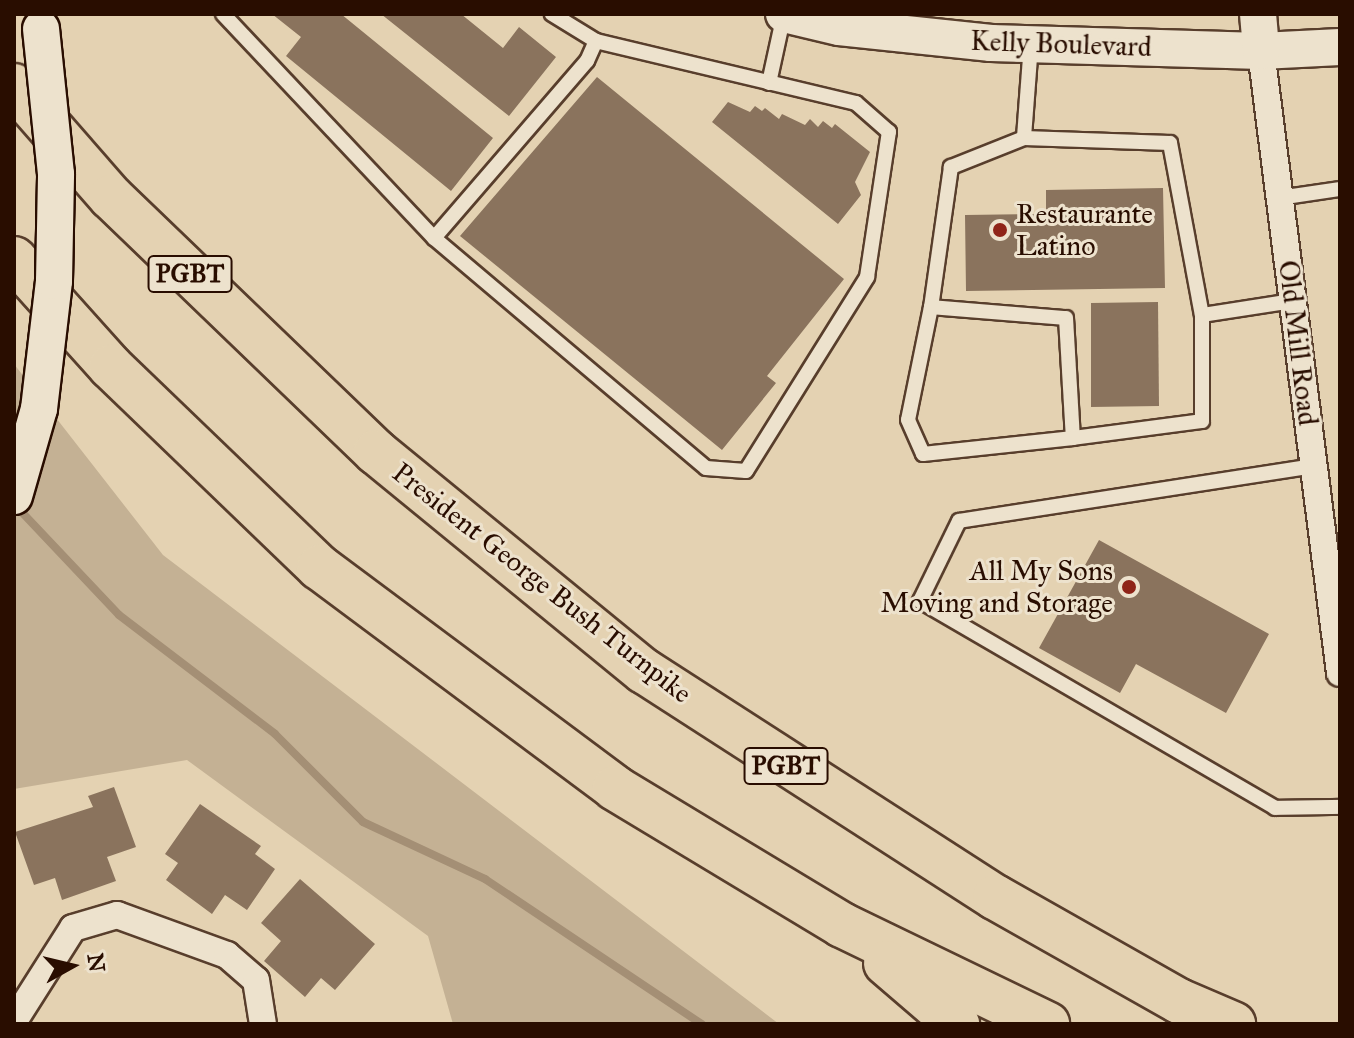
<!DOCTYPE html>
<html>
<head>
<meta charset="utf-8">
<style>
  body { margin:0 }
  #map { position:relative; width:1354px; height:1038px; overflow:hidden; background:#e4d2b2; font-family:"IM FELL Great Primer",serif }
  div>[style] { position:absolute }
  .green>* { inset:0; background:#c4b194 }
  .stream>* { height:8px; margin:-4px; padding:0 4px; transform-origin:4px; border-radius:4px; background:#a48f75 }
  .building>* { inset:0; background:#8a735d }
  .roads { filter:drop-shadow(2px 0 #583e2c) drop-shadow(-2px 0 #583e2c) drop-shadow(0 2px #583e2c) drop-shadow(0 -2px #583e2c) }
  .lane>* { height:14px; margin:-7px; padding:0 7px; transform-origin:7px; border-radius:7px; background:#ede2cd }
  .street>* { height:26px; margin:-13px; padding:0 13px; transform-origin:13px; border-radius:13px; background:#ede2cd }
  .secondary>* { height:36px; margin:-18px; padding:0 18px; transform-origin:18px; border-radius:18px; background:#ede2cd }
  .highway>* { height:44px; margin:-22px; padding:0 22px; transform-origin:22px; border-radius:22px; background:#e4d2b2 }
  .bridges { filter:drop-shadow(2px 0 #290d00) drop-shadow(-2px 0 #290d00) drop-shadow(0 2px #290d00) drop-shadow(0 -2px #290d00) }
  .secondary-bridge>* { height:36px; margin:-18px; padding:0 18px; transform-origin:18px; border-radius:18px; background:#ede2cd }
  .dots>* { width:22px; height:22px; translate:-50% -50%; box-sizing:border-box; border:4px solid #ede2cd; border-radius:50% }
  span { translate:-50% -50%; white-space:nowrap; text-align:center; line-height:1.15; -webkit-text-stroke:6px #ede2cd; paint-order:stroke }
  .shield-label span { padding:2px 6px; background:#ede2cd; border:2px solid; border-radius:6px; -webkit-text-stroke-width:0 }
  .shield-label { font-size:26px; color:#290d00; font-weight:700 }
  .street-label { font-size:28px; color:#290d00 }
  .poi-label { font-size:28px; color:#290d00 }
  .left { translate:0 -50%; text-align:left }
  .right { translate:-100% -50%; text-align:right }
  .frame { position:absolute; inset:0; border:16px solid #290d00; pointer-events:none }
  .north { position:absolute; left:32px; top:926px; width:80px; height:80px; -webkit-text-stroke:6px #ede2cd; paint-order:stroke; rotate:82deg; font-size:22px; font-weight:700; line-height:32px; text-align:center; color:#290d00 }
  .north::after { content:''; display:block; margin:auto; width:28px; height:36px; background:#290d00; clip-path:polygon(50% 0,100% 100%,50% 72%,0 100%) }
</style>
</head>
<body>
<div id="map">
  <div class="green">
    <i style="clip-path:polygon(14px 364px,163px 555px,779px 1024px,453px 1024px,428px 936px,187px 760px,14px 789px)"></i>
  </div>
  <div class="stream">
    <i style="left:16px;top:506px;width:150px;rotate:46.6deg"></i>
    <i style="left:119px;top:615px;width:196px;rotate:37.3deg"></i>
    <i style="left:275px;top:734px;width:124px;rotate:45deg"></i>
    <i style="left:363px;top:822px;width:135px;rotate:25deg"></i>
    <i style="left:485px;top:879px;width:261px;rotate:33.8deg"></i>
  </div>
  <div class="building">
    <i style="clip-path:polygon(272px 14px,341px 14px,493px 138px,451px 191px,286px 56px,301px 37px)"></i>
    <i style="clip-path:polygon(381px 14px,461px 14px,503px 48px,519px 27px,556px 57px,509px 116px)"></i>
    <i style="clip-path:polygon(597px 77px,844px 279px,767px 376px,776px 383px,722px 450px,460px 236px)"></i>
    <i style="clip-path:polygon(728px 102px,750px 112px,755px 106px,762px 111px,765px 108px,779px 119px,782px 114px,805px 125px,810px 119px,818px 127px,823px 121px,832px 128px,835px 124px,870px 152px,855px 182px,861px 195px,838px 224px,712px 122px)"></i>
    <i style="clip-path:polygon(1163px 188px,1165px 288px,966px 291px,965px 215px,1046px 214px,1046px 190px)"></i>
    <i style="clip-path:polygon(1158px 302px,1159px 406px,1091px 407px,1091px 303px)"></i>
    <i style="clip-path:polygon(1099px 540px,1269px 634px,1226px 713px,1136px 664px,1120px 693px,1039px 648px)"></i>
    <i style="clip-path:polygon(114px 787px,136px 847px,107px 857px,116px 881px,62px 900px,55px 878px,34px 885px,15px 832px,93px 807px,88px 796px)"></i>
    <i style="clip-path:polygon(200px 804px,261px 846px,255px 854px,275px 869px,247px 910px,225px 895px,212px 914px,166px 880px,178px 863px,165px 854px)"></i>
    <i style="clip-path:polygon(300px 879px,375px 944px,335px 990px,321px 978px,305px 997px,264px 961px,281px 941px,261px 923px)"></i>
  </div>
  <div class="roads">
    <div class="lane">
      <i style="left:223px;top:14px;width:308px;rotate:46.7deg"></i>
      <i style="left:434px;top:238px;width:356px;rotate:40.2deg"></i>
      <i style="left:706px;top:468px;width:40px;rotate:4.3deg"></i>
      <i style="left:746px;top:471px;width:229px;rotate:-58deg"></i>
      <i style="left:867px;top:277px;width:147px;rotate:-81.4deg"></i>
      <i style="left:889px;top:132px;width:44px;rotate:-138.7deg"></i>
      <i style="left:856px;top:103px;width:267px;rotate:-166.6deg"></i>
      <i style="left:596px;top:41px;width:52px;rotate:-148.5deg"></i>
      <i style="left:1031px;top:44px;width:94px;rotate:94.3deg"></i>
      <i style="left:1024px;top:138px;width:146px;rotate:2deg"></i>
      <i style="left:1170px;top:143px;width:175px;rotate:79.5deg"></i>
      <i style="left:1202px;top:315px;width:91px;rotate:-8.8deg"></i>
      <i style="left:769px;top:83px;width:71px;rotate:-77.7deg"></i>
      <i style="left:1024px;top:138px;width:79px;rotate:158.3deg"></i>
      <i style="left:951px;top:167px;width:141px;rotate:98.1deg"></i>
      <i style="left:931px;top:307px;width:135px;rotate:4.7deg"></i>
      <i style="left:1066px;top:318px;width:120px;rotate:86.7deg"></i>
      <i style="left:1073px;top:438px;width:130px;rotate:-7.5deg"></i>
      <i style="left:1202px;top:421px;width:106px;rotate:-90deg"></i>
      <i style="left:1279px;top:198px;width:62px;rotate:-8.4deg"></i>
      <i style="left:434px;top:238px;width:234px;rotate:-49.2deg"></i>
      <i style="left:587px;top:61px;width:22px;rotate:-66deg"></i>
      <i style="left:931px;top:307px;width:115px;rotate:101.5deg"></i>
      <i style="left:908px;top:420px;width:37px;rotate:66deg"></i>
      <i style="left:923px;top:454px;width:151px;rotate:-6.1deg"></i>
      <i style="left:1314px;top:466px;width:359px;rotate:171.2deg"></i>
      <i style="left:959px;top:521px;width:89px;rotate:116deg"></i>
      <i style="left:920px;top:601px;width:411px;rotate:30.2deg"></i>
      <i style="left:1275px;top:808px;width:65px;rotate:-0.9deg"></i>
    </div>
    <div class="street">
      <i style="left:1261px;top:51px;width:627px;rotate:82.76deg"></i>
      <i style="left:14px;top:1021px;width:110px;rotate:-57.6deg"></i>
      <i style="left:73px;top:928px;width:46px;rotate:-16.5deg"></i>
      <i style="left:117px;top:915px;width:117px;rotate:20deg"></i>
      <i style="left:227px;top:955px;width:38px;rotate:41deg"></i>
      <i style="left:256px;top:980px;width:45px;rotate:81deg"></i>
    </div>
    <div class="secondary">
      <i style="left:784px;top:14px;width:57px;rotate:13.3deg"></i>
      <i style="left:839px;top:27px;width:153px;rotate:6deg"></i>
      <i style="left:991px;top:43px;width:270px;rotate:1.7deg"></i>
      <i style="left:1261px;top:51px;width:79px;rotate:-2.9deg"></i>
      <i style="left:1258px;top:14px;width:37px;rotate:85deg"></i>
    </div>
    <div class="highway">
      <i style="left:14px;top:86px;width:147px;rotate:48.9deg"></i>
      <i style="left:111px;top:197px;width:368px;rotate:43.9deg"></i>
      <i style="left:376px;top:452px;width:346px;rotate:39.3deg"></i>
      <i style="left:644px;top:671px;width:417px;rotate:32.8deg"></i>
      <i style="left:995px;top:897px;width:211px;rotate:29.5deg"></i>
      <i style="left:1179px;top:1001px;width:59px;rotate:23.1deg"></i>
      <i style="left:14px;top:259px;width:145px;rotate:48.1deg"></i>
      <i style="left:111px;top:367px;width:289px;rotate:43.9deg"></i>
      <i style="left:319px;top:567px;width:369px;rotate:36.7deg"></i>
      <i style="left:615px;top:788px;width:265px;rotate:31.1deg"></i>
      <i style="left:842px;top:925px;width:228px;rotate:25.8deg"></i>
      <i style="left:886px;top:963px;width:94px;rotate:40.7deg"></i>
    </div>
  </div>
  <div class="bridges">
    <div class="secondary-bridge">
      <i style="left:14px;top:496px;width:91px;rotate:-74deg"></i>
      <i style="left:39px;top:409px;width:129px;rotate:-83.3deg"></i>
      <i style="left:54px;top:281px;width:107px;rotate:-88.9deg"></i>
      <i style="left:56px;top:174px;width:146px;rotate:-95.9deg"></i>
    </div>
  </div>
  <div class="dots">
    <i style="left:1000px;top:230px;background:#8f2418"></i>
    <i style="left:1129px;top:587px;background:#8f2418"></i>
  </div>
  <div class="shield-label">
    <span style="left:190px;top:274px">PGBT</span>
    <span style="left:786px;top:766px">PGBT</span>
  </div>
  <div class="street-label">
    <span style="left:1061px;top:44px;rotate:2deg">Kelly Boulevard</span>
    <span style="left:1298px;top:343px;rotate:83deg">Old Mill Road</span>
    <span style="left:542px;top:583px;rotate:38deg">President George Bush Turnpike</span>
  </div>
  <div class="poi-label">
    <span class="left" style="left:1016px;top:230px">Restaurante<br>Latino</span>
    <span class="right" style="left:1113px;top:587px">All My Sons<br>Moving and Storage</span>
  </div>
  <div class="frame"></div>
  <div class="north">N</div>
</div>
</body>
</html>
